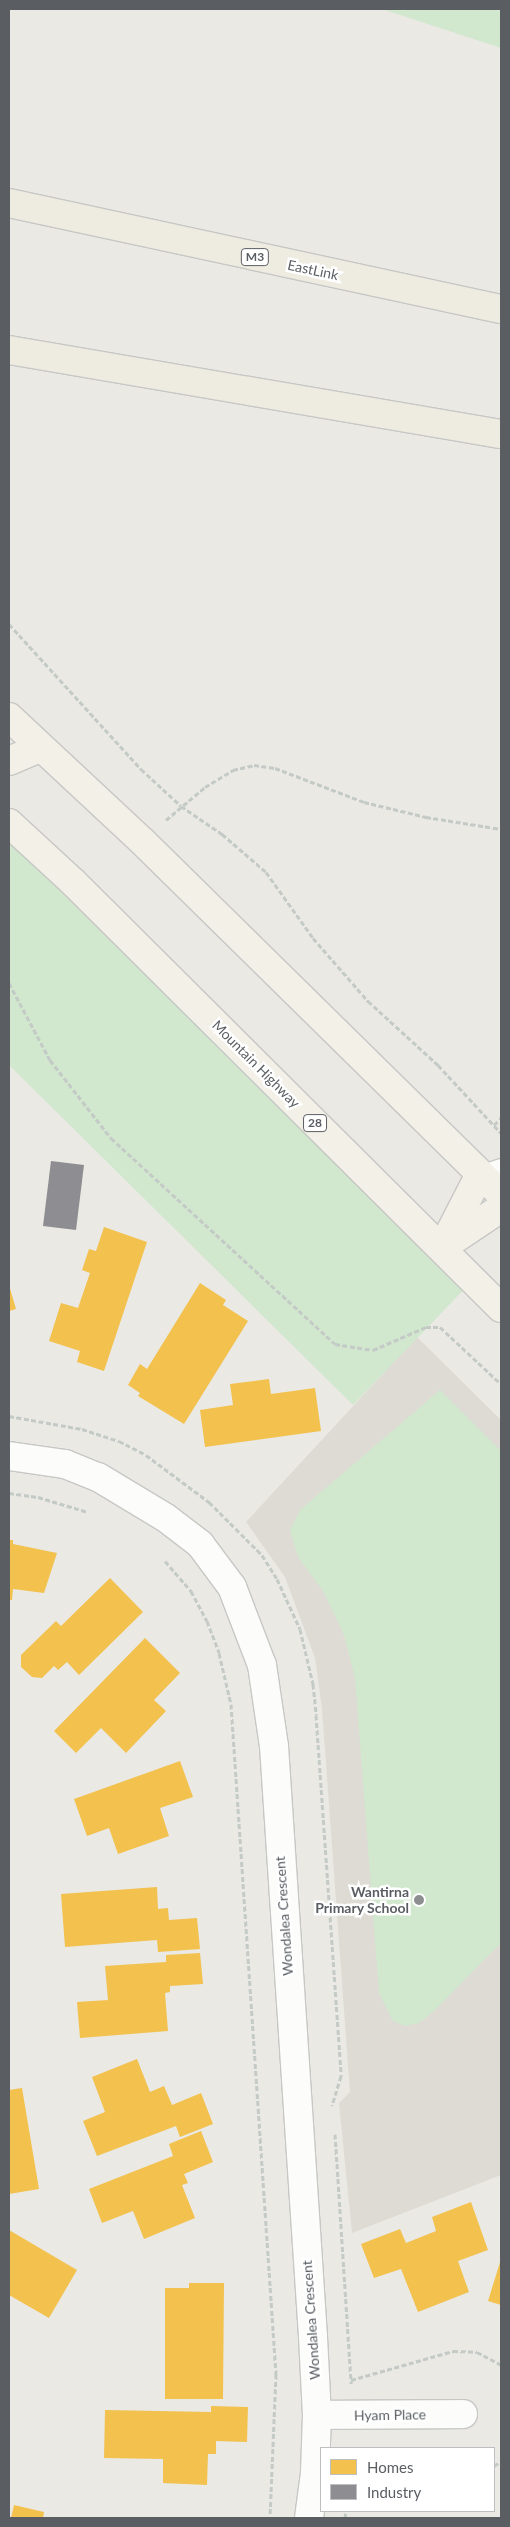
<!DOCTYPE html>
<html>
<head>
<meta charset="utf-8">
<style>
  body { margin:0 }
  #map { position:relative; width:510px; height:2527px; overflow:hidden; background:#eae9e4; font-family:Lato,sans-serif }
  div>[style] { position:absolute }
  .education>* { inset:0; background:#dedbd4 }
  .green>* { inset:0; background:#d1e7ce }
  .homes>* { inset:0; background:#f2c14e }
  .industry>* { inset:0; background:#8d8d92 }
  .path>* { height:3px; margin-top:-1.5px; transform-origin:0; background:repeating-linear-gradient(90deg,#c4cac6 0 5px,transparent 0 7.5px) }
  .roads { filter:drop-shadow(1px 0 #c7c7c6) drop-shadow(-1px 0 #c7c7c6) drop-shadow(0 1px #c7c7c6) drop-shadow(0 -1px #c7c7c6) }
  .lane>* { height:16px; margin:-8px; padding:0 8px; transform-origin:8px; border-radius:8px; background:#fcfcfb }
  .street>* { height:28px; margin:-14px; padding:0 14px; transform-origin:14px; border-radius:14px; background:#fcfcfb }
  .primary>* { height:28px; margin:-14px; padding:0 14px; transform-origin:14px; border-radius:14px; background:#f2f0e7 }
  .highway>* { height:28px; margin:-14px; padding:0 14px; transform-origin:14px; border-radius:14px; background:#eeebe0 }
  .dots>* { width:14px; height:14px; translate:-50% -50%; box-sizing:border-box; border:2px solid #fff; border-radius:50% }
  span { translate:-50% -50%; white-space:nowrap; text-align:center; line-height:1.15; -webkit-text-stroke:5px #fff; paint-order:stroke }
  .shield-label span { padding:1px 4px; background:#fff; border:1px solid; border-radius:4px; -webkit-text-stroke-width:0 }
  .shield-label { font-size:12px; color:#5a5e63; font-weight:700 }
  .street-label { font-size:14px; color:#5a5e63 }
  .poi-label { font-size:14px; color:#5a5e63; font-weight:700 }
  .right { translate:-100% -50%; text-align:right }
  .frame { position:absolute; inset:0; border:10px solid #5a5e63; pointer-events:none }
  .legend { position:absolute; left:320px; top:2447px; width:175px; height:65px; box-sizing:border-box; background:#fff; border:1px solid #bdbfc1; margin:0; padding:6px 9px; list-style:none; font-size:15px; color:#5a5e63 }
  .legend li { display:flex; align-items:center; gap:10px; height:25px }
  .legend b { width:25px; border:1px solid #bdbfc1 }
</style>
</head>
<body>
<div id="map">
  <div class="education">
    <i style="clip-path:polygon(417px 1337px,501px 1420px,501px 2175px,352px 2233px,339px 2103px,350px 2092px,322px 1709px,315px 1658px,285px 1577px,246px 1522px)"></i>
  </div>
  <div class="green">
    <i style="clip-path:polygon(382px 9px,501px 9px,501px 48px)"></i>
    <i style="clip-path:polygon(9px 823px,473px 1280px,353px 1405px,9px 1065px)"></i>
    <i style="clip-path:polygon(440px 1390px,501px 1451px,501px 1943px,434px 2011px,419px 2023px,405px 2026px,393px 2021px,379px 1993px,355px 1678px,344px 1635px,323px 1591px,298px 1557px,290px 1530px,300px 1510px)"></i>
  </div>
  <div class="homes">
    <i style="clip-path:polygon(104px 1227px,147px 1242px,104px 1371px,77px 1362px,80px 1351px,49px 1341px,61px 1303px,78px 1308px,90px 1273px,82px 1270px,89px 1249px,96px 1251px)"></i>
    <i style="clip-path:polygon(200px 1283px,226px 1300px,223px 1305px,248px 1321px,184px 1424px,138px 1396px,140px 1393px,128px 1385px,140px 1364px,147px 1369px)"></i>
    <i style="clip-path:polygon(9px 1285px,16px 1309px,9px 1311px)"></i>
    <i style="clip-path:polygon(269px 1379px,271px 1394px,315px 1388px,321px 1431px,205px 1447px,200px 1410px,233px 1405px,230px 1384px)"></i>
    <i style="clip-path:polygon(9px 1540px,13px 1540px,13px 1544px,57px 1553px,44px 1593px,13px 1589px,12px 1600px,9px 1600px)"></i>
    <i style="clip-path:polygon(110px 1578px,143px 1612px,79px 1675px,67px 1662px,58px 1670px,54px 1666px,42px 1678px,32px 1677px,21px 1667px,21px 1655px,56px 1621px,61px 1626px)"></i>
    <i style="clip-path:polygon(145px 1638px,180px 1673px,154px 1700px,166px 1711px,126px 1753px,101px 1728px,76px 1753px,54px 1731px)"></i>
    <i style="clip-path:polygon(180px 1761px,193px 1797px,160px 1808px,169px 1836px,118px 1854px,109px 1828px,87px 1836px,74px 1799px)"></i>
    <i style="clip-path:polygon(157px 1887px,158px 1909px,168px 1908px,169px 1920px,197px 1918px,200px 1949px,158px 1952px,157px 1940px,65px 1947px,61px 1894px)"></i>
    <i style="clip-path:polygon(200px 1953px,203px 1984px,170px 1986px,170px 1992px,165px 1993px,168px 2031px,80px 2038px,77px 2002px,108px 2000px,105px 1966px,166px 1962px,166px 1955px)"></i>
    <i style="clip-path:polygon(137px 2059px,150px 2092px,164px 2086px,172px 2105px,201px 2093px,213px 2124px,180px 2137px,176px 2126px,97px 2156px,83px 2121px,105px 2112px,92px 2077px)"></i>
    <i style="clip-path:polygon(22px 2088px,39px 2189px,9px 2194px,9px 2090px)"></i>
    <i style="clip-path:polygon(201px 2131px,213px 2162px,184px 2174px,188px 2183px,182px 2185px,195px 2218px,144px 2239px,133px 2211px,102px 2223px,89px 2189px,173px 2156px,169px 2144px)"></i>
    <i style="clip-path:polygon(471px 2202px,488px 2250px,458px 2261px,469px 2292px,418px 2312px,401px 2269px,374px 2278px,361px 2244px,400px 2229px,406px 2243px,436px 2231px,432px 2217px)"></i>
    <i style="clip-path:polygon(9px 2230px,77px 2270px,49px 2318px,9px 2295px)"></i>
    <i style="clip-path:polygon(501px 2259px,501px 2305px,488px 2301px)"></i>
    <i style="clip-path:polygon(189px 2283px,224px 2283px,223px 2399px,165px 2399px,165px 2288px,189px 2288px)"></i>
    <i style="clip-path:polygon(211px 2406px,248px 2407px,247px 2442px,216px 2441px,216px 2454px,208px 2454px,207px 2485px,163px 2483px,163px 2459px,104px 2458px,105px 2410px,211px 2412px)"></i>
    <i style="clip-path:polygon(14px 2505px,44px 2512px,43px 2518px,11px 2518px)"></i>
  </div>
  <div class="industry">
    <i style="clip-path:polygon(51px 1161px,84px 1165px,76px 1230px,43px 1226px)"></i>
  </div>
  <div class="path">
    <i style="left:9px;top:624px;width:196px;rotate:47.7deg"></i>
    <i style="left:141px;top:769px;width:54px;rotate:42.8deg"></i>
    <i style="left:181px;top:806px;width:50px;rotate:34.3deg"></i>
    <i style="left:222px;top:834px;width:58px;rotate:40.8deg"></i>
    <i style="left:266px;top:872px;width:81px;rotate:54.5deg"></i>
    <i style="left:313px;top:938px;width:84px;rotate:48.9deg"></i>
    <i style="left:368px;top:1001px;width:95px;rotate:42.4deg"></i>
    <i style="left:438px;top:1065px;width:93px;rotate:47.2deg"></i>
    <i style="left:166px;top:820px;width:51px;rotate:-40.2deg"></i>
    <i style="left:205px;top:787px;width:33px;rotate:-31deg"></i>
    <i style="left:233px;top:770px;width:22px;rotate:-13deg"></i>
    <i style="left:254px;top:765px;width:21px;rotate:8deg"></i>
    <i style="left:275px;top:768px;width:95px;rotate:20.9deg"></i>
    <i style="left:364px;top:802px;width:64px;rotate:13.6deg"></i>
    <i style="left:426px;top:817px;width:76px;rotate:9.1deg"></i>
    <i style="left:9px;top:983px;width:87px;rotate:62deg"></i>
    <i style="left:50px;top:1060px;width:99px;rotate:52deg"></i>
    <i style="left:111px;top:1138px;width:304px;rotate:42.6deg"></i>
    <i style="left:335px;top:1344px;width:38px;rotate:9deg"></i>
    <i style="left:373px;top:1350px;width:58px;rotate:-23.5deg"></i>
    <i style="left:426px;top:1327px;width:14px"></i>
    <i style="left:440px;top:1327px;width:83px;rotate:43.1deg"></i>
    <i style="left:494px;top:1125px;width:10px;rotate:-45deg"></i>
    <i style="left:9px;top:1416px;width:74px;rotate:10.1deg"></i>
    <i style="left:82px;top:1429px;width:39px;rotate:18deg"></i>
    <i style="left:119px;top:1441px;width:30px;rotate:27deg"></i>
    <i style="left:146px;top:1455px;width:79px;rotate:36.7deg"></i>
    <i style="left:209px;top:1502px;width:75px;rotate:45deg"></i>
    <i style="left:262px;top:1555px;width:28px;rotate:58deg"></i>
    <i style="left:277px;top:1579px;width:55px;rotate:65.3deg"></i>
    <i style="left:300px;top:1629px;width:57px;rotate:76.7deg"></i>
    <i style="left:313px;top:1684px;width:31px;rotate:84deg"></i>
    <i style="left:316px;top:1715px;width:362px;rotate:86deg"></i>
    <i style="left:341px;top:2076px;width:31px;rotate:107deg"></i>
    <i style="left:9px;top:1493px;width:29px;rotate:8deg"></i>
    <i style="left:38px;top:1497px;width:52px;rotate:16.7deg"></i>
    <i style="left:165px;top:1561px;width:40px;rotate:49deg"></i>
    <i style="left:191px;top:1591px;width:34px;rotate:62deg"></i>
    <i style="left:207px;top:1621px;width:34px;rotate:69deg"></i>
    <i style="left:219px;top:1653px;width:52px;rotate:76.8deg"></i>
    <i style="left:231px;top:1704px;width:672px;rotate:86.16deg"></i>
    <i style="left:276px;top:2374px;width:144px;rotate:92.4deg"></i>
    <i style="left:335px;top:2134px;width:250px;rotate:86.3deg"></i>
    <i style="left:351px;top:2380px;width:106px;rotate:-15.9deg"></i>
    <i style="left:453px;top:2351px;width:24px;rotate:2deg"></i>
    <i style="left:477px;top:2352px;width:27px;rotate:28deg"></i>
    <i style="left:494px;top:2466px;width:9px;rotate:-36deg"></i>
    <i style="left:345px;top:2518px;width:7px;rotate:-82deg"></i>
  </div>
  <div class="roads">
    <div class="lane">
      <i style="left:480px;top:1174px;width:22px;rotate:-18deg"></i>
    </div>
    <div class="street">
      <i style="left:9px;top:1456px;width:57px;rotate:8.1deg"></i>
      <i style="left:65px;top:1464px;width:35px;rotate:22deg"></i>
      <i style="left:98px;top:1477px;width:79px;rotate:31.1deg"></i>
      <i style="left:166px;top:1518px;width:43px;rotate:37.4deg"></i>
      <i style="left:200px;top:1544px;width:54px;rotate:53.3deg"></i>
      <i style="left:232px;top:1587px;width:84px;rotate:69deg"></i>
      <i style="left:262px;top:1665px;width:82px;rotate:81.6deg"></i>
      <i style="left:274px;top:1746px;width:592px;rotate:86.22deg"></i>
      <i style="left:313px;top:2337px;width:78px;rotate:87.1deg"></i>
      <i style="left:317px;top:2415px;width:58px;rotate:92deg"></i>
      <i style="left:315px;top:2473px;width:45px;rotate:97.6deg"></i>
      <i style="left:317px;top:2415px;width:146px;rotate:-0.4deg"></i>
    </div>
    <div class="primary">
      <i style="left:9px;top:717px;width:182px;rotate:43deg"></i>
      <i style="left:142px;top:841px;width:503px;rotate:44.52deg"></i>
      <i style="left:9px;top:761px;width:33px;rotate:-23deg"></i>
      <i style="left:9px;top:823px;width:87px;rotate:42.7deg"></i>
      <i style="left:73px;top:882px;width:604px;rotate:44.87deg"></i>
      <i style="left:443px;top:1247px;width:70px;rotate:-33.9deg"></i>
      <i style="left:442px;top:1248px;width:83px;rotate:-62.8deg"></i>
    </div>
    <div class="highway">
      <i style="left:9px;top:203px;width:503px;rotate:12.16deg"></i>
      <i style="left:9px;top:350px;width:499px;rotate:9.7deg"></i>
    </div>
  </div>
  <div class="dots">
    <i style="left:419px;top:1900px;background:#8c8f90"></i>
  </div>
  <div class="shield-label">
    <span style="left:255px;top:257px">M3</span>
    <span style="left:315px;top:1123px">28</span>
  </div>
  <div class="street-label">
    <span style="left:313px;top:270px;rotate:12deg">EastLink</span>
    <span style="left:256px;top:1064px;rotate:45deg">Mountain Highway</span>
    <span style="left:284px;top:1916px;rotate:-94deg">Wondalea Crescent</span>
    <span style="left:311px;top:2320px;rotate:-94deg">Wondalea Crescent</span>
    <span style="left:390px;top:2415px;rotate:-1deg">Hyam Place</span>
  </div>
  <div class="poi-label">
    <span class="right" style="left:409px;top:1900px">Wantirna<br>Primary School</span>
  </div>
  <div class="frame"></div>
  <ul class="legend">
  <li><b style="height:14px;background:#f2c14e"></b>Homes</li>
  <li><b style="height:14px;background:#8d8d92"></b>Industry</li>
  </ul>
</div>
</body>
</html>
